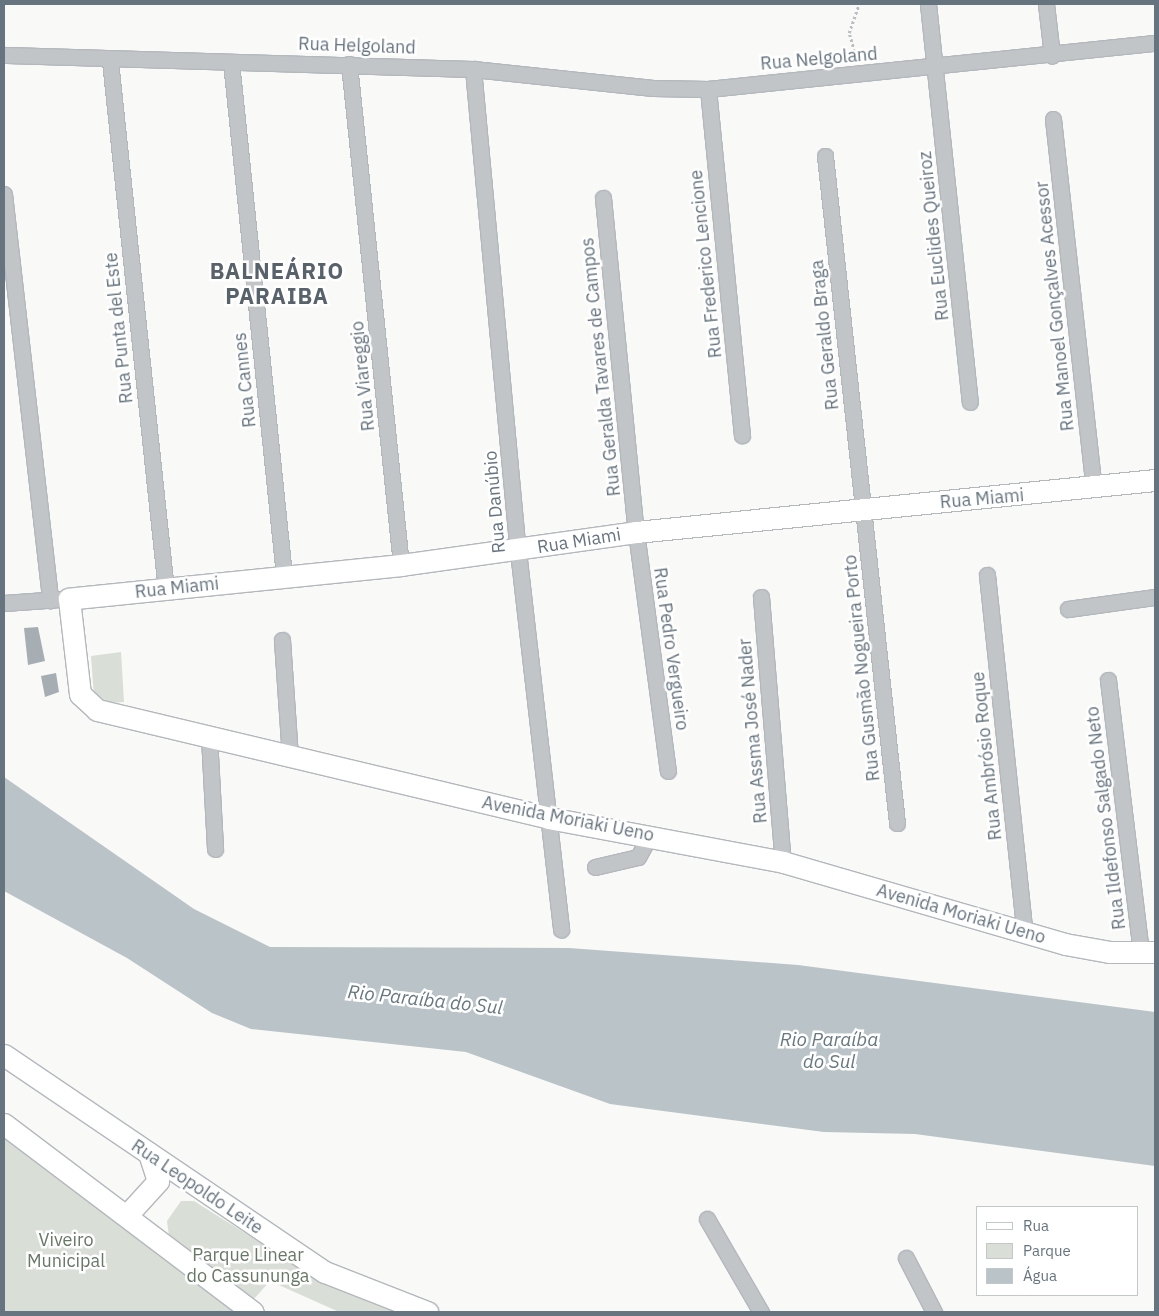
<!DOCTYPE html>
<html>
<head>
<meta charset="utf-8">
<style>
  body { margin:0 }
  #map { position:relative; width:1159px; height:1316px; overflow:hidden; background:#f9f9f7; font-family:"IBM Plex Sans",sans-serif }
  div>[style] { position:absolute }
  .green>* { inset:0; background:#d9ded7 }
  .water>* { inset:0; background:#bac3c7 }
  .building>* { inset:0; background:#a6aeb3 }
  .path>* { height:2.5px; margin-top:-1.25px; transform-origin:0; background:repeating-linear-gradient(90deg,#bbbec0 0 2.5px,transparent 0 5px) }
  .roads { filter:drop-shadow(1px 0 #b3b8bd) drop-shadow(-1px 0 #b3b8bd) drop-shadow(0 1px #b3b8bd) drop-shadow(0 -1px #b3b8bd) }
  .street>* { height:15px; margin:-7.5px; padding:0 7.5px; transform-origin:7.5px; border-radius:7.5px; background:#c1c5c8 }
  .secondary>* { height:21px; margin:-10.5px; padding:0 10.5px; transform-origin:10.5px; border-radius:10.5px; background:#fff }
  span { translate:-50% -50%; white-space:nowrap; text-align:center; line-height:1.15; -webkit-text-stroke:5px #fff; paint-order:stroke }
  .street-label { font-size:18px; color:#66747f }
  .park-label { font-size:18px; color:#687866 }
  .water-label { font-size:19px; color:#67787f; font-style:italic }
  .district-label { font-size:22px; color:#58626b; font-weight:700; letter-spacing:1px }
  .frame { position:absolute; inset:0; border:5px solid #66747f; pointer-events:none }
  .legend { position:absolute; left:976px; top:1206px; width:162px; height:90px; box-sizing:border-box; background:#fff; border:1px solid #c2c7cc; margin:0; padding:6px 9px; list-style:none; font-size:15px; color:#66747f }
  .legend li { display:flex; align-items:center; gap:10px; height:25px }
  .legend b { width:25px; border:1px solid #c2c7cc }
</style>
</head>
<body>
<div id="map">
  <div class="green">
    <i style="clip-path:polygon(121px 652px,124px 702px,107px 703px,94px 697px,91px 656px)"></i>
    <i style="clip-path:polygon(4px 1124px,237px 1312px,4px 1312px)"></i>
    <i style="clip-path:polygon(181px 1201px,194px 1201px,302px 1269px,362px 1298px,407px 1312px,339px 1312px,270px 1281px,253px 1300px,169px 1237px,167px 1221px)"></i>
  </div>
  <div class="water">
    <i style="clip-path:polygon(4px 777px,194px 909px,270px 947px,569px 948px,798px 965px,1155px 1012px,1155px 1166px,915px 1134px,824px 1132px,610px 1104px,466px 1052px,251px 1029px,212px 1013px,127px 958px,4px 891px)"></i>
  </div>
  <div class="building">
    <i style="clip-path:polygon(38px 627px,45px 661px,28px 665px,24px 628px)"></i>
    <i style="clip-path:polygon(56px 673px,59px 692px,45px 697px,41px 676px)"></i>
  </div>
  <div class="path">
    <i style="left:857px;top:61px;width:29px;rotate:-106deg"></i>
    <i style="left:849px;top:33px;width:31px;rotate:-71deg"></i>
  </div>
  <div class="roads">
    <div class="street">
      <i style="left:928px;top:4px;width:400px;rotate:84deg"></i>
      <i style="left:1046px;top:4px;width:52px;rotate:83.4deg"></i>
      <i style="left:4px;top:55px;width:469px;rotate:1.7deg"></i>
      <i style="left:473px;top:69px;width:181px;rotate:6deg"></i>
      <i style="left:653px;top:88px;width:55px;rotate:1deg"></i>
      <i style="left:708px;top:89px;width:449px;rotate:-5.9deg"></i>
      <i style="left:110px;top:61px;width:532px;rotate:83.96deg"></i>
      <i style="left:231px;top:62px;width:516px;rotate:84.1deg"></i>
      <i style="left:349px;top:64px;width:504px;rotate:84.07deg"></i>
      <i style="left:473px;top:69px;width:484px;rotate:84.7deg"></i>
      <i style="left:518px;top:551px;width:381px;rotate:83.5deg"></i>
      <i style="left:708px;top:89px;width:348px;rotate:84.4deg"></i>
      <i style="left:1053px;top:119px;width:372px;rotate:83.7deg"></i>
      <i style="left:825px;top:156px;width:671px;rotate:83.84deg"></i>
      <i style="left:4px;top:194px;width:409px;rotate:83.5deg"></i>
      <i style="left:603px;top:198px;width:336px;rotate:84.4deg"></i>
      <i style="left:636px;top:532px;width:241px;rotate:82.4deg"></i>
      <i style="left:987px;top:575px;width:361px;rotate:84deg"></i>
      <i style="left:761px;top:597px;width:266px;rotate:85.3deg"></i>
      <i style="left:4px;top:603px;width:56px;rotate:-4.1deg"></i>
      <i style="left:1068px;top:609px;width:88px;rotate:-7.9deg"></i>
      <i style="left:282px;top:640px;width:116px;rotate:86.1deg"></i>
      <i style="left:1108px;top:680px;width:274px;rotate:83.1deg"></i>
      <i style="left:209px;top:737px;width:112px;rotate:86.9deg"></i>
      <i style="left:595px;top:867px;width:44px;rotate:-13.1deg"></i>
      <i style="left:638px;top:857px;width:25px;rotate:-61deg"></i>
      <i style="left:707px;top:1219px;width:108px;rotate:59.9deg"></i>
      <i style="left:906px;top:1258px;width:61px;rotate:62.6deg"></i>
    </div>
    <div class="secondary">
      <i style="left:1155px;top:480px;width:522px;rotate:174.28deg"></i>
      <i style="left:636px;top:532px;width:237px;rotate:172deg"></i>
      <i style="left:401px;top:565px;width:334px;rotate:174.2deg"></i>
      <i style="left:69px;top:599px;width:96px;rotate:83.4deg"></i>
      <i style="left:80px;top:694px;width:23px;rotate:43deg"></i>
      <i style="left:97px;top:710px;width:465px;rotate:13.4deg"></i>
      <i style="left:549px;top:818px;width:238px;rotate:10.6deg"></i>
      <i style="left:783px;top:862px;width:294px;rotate:16.2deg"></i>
      <i style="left:1065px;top:944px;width:46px;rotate:10.1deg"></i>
      <i style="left:1110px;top:952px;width:45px"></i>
      <i style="left:4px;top:1055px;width:387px;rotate:34.1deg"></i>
      <i style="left:325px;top:1272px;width:110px;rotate:21.4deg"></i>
      <i style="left:4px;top:1124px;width:312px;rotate:37.1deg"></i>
      <i style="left:128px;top:1214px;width:45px;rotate:-47.7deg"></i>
      <i style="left:158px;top:1181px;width:29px;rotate:-108deg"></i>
    </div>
  </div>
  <div class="street-label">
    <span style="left:357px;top:46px;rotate:2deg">Rua Helgoland</span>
    <span style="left:819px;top:59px;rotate:-5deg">Rua Nelgoland</span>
    <span style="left:934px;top:236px;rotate:-96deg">Rua Euclides Queiroz</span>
    <span style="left:706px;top:264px;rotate:-96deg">Rua Frederico Lencione</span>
    <span style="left:1055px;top:306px;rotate:-96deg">Rua Manoel Gonçalves Acessor</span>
    <span style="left:119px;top:328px;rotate:-96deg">Rua Punta del Este</span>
    <span style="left:825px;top:335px;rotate:-96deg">Rua Geraldo Braga</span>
    <span style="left:601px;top:367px;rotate:-96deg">Rua Geralda Tavares de Campos</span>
    <span style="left:363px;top:376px;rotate:-96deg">Rua Viareggio</span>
    <span style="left:245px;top:380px;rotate:-96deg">Rua Cannes</span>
    <span style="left:982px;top:499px;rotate:-5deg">Rua Miami</span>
    <span style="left:495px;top:502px;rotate:-95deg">Rua Danúbio</span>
    <span style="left:579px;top:541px;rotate:-9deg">Rua Miami</span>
    <span style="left:177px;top:588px;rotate:-6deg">Rua Miami</span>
    <span style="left:671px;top:649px;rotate:82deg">Rua Pedro Vergueiro</span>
    <span style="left:862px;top:668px;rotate:-96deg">Rua Gusmão Nogueira Porto</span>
    <span style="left:753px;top:731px;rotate:-95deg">Rua Assma José Nader</span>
    <span style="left:987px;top:756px;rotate:-96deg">Rua Ambrósio Roque</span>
    <span style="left:1106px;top:818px;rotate:-97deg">Rua Ildefonso Salgado Neto</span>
    <span style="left:568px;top:819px;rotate:11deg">Avenida Moriaki Ueno</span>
    <span style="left:961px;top:914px;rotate:16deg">Avenida Moriaki Ueno</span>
    <span style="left:197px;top:1187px;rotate:34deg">Rua Leopoldo Leite</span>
  </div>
  <div class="park-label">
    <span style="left:66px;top:1251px">Viveiro<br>Municipal</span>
    <span style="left:248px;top:1266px">Parque Linear<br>do Cassununga</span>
  </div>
  <div class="water-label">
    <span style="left:425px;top:1000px;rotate:6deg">Rio Paraíba do Sul</span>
    <span style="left:829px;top:1051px">Rio Paraíba<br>do Sul</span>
  </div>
  <div class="district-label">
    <span style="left:277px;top:283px">BALNEÁRIO<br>PARAIBA</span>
  </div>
  <div class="frame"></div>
  <ul class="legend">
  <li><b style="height:6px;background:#fff"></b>Rua</li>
  <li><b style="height:14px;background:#d9ded7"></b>Parque</li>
  <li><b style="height:14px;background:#bac3c7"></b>Água</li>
  </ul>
</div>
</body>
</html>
